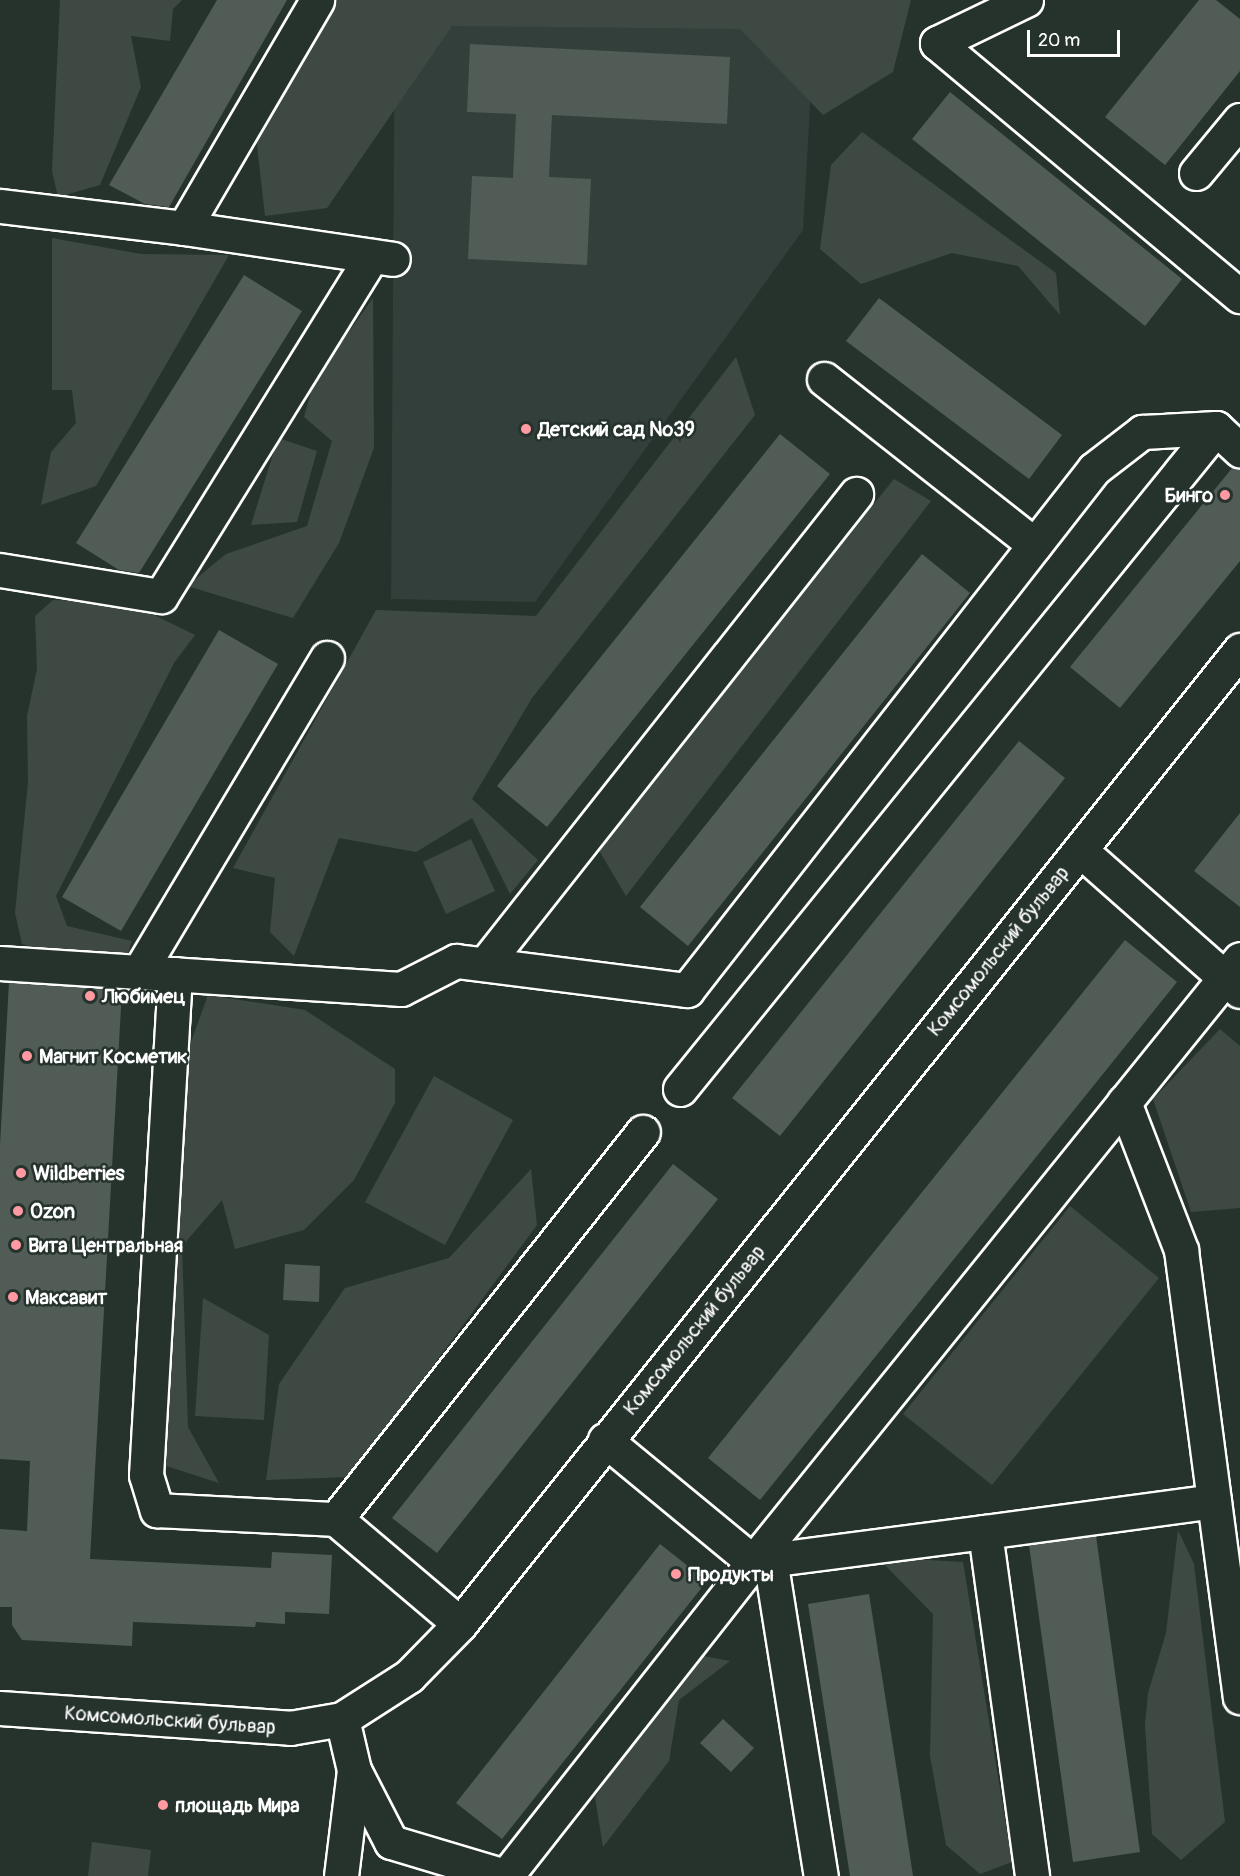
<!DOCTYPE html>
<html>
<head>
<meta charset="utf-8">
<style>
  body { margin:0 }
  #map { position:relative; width:1240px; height:1876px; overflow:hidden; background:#26332d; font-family:Pangolin,sans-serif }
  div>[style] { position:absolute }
  .built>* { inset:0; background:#333f3a }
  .green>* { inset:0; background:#3e4944 }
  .building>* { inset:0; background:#515c57 }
  .roads { filter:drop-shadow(2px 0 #fff) drop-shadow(-2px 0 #fff) drop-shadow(0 2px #fff) drop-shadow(0 -2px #fff) }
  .minor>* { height:33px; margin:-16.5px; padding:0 16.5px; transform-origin:16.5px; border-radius:16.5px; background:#26332d }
  .dots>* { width:16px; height:16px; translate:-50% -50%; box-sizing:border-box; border:3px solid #26332d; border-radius:50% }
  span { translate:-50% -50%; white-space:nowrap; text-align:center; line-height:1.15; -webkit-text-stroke:5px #26332d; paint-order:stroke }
  .poi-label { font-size:20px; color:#fff; font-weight:700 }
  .left { translate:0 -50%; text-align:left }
  .right { translate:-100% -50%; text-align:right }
  .street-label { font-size:20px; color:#fff }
  .scale { position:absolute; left:1027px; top:30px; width:93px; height:27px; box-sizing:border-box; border:3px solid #fff; border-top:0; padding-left:8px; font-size:18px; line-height:21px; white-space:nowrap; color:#fff; -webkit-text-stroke:4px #26332d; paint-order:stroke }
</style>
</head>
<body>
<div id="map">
  <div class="built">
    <i style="clip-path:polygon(395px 0,816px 0,803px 230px,535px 602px,391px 599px)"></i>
  </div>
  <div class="green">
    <i style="clip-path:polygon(60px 0,182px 0,173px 9px,170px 41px,131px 36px,141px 87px,100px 185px,58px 197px,52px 171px)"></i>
    <i style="clip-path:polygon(334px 0,911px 0,893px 72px,823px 115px,740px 29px,452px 26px,327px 208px,265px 216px,256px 137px)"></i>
    <i style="clip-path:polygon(862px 132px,1056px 273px,1060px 315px,1018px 266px,952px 253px,861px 284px,820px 249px,831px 165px)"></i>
    <i style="clip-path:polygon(52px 238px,141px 254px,229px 255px,96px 486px,41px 505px,51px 452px,76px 423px,72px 390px,52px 390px)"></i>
    <i style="clip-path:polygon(373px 298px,374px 448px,339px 543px,293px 618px,187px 586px,226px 554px,307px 526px,332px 441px,304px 417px,314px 381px)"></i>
    <i style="clip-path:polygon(736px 357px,755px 415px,532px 698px,472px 799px,538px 860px,510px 894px,472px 818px,416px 852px,339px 838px,294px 956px,270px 932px,275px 878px,233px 868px,376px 610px,536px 616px)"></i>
    <i style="clip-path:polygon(278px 438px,317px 451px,297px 522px,251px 525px)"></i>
    <i style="clip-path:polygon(894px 479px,931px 501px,626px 896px,597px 847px)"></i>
    <i style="clip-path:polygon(53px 600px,110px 602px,148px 612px,195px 635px,174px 663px,56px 896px,67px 926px,132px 941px,127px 956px,75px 958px,22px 944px,15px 913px,28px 782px,27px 716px,37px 669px,35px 616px)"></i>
    <i style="clip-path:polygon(471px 839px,495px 891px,446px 914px,423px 862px)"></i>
    <i style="clip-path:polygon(208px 995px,305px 1010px,395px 1069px,395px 1103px,354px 1180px,304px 1230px,235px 1249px,222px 1200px,182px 1246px,188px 1427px,219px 1483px,163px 1465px,184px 1061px)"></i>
    <i style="clip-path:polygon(1220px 1029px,1240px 1046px,1240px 1208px,1191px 1212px,1153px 1099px)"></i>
    <i style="clip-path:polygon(434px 1076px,513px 1120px,445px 1245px,365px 1202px)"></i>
    <i style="clip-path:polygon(531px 1169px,537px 1225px,351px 1477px,266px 1480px,279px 1384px,345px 1288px,449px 1258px)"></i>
    <i style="clip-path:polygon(1070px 1206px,1159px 1278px,992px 1485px,903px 1414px)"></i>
    <i style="clip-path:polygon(203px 1298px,269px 1335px,264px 1420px,195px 1416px)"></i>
    <i style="clip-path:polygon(1178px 1530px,1194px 1564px,1225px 1822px,1181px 1860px,1152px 1834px,1145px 1725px,1148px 1693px,1166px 1633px)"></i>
    <i style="clip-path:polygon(877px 1557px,963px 1562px,1012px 1862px,980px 1874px,946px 1845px,930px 1756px,933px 1614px)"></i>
    <i style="clip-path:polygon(703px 1656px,730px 1661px,679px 1700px,669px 1761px,603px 1847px,595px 1797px,674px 1683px)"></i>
    <i style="clip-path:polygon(92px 1842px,151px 1850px,148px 1876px,88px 1876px)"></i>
  </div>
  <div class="building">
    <i style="clip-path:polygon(217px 0,287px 0,169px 207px,145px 204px,109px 185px)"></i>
    <i style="clip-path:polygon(1199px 0,1216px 0,1240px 19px,1240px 71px,1165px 165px,1105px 117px)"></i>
    <i style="clip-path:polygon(470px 44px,730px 57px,727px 124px,552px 115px,549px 177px,591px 179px,587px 265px,468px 259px,472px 176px,513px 178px,516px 114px,467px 112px)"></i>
    <i style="clip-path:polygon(950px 92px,1182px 279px,1145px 326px,912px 139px)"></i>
    <i style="clip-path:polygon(244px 275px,302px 311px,139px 573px,119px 570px,76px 543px)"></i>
    <i style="clip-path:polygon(879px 298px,1062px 435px,1029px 479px,846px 341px)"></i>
    <i style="clip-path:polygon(780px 434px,830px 474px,547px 827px,497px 786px)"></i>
    <i style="clip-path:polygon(1233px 467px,1240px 468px,1240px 561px,1120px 708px,1070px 667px)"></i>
    <i style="clip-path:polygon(922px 554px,970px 593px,688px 946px,640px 907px)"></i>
    <i style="clip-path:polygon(219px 630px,278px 664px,121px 931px,62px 897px)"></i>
    <i style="clip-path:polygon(1019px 741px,1065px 778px,780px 1136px,732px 1098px)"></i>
    <i style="clip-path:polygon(1240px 813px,1240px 907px,1194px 871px)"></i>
    <i style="clip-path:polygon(1125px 940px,1177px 982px,760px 1500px,708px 1458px)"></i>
    <i style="clip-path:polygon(9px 982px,122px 990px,90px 1559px,271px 1568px,272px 1552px,332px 1555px,329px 1614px,285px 1612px,285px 1624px,256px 1622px,255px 1627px,133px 1622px,132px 1646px,22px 1640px,12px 1625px,12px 1607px,0 1607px,0 1529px,27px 1531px,30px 1461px,0 1459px,0 1145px)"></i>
    <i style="clip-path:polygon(673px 1164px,718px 1199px,437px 1553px,392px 1518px)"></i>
    <i style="clip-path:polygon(285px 1264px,320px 1266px,319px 1302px,283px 1300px)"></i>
    <i style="clip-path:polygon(1096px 1536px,1140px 1852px,1073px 1862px,1029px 1545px)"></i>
    <i style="clip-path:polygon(660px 1544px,707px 1581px,502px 1839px,456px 1803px)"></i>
    <i style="clip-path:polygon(869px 1594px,899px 1784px,913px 1876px,850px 1876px,808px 1604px)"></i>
    <i style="clip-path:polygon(723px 1719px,754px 1748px,731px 1772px,700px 1743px)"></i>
  </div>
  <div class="roads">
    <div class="minor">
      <i style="left:1026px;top:0;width:99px;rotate:154.2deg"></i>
      <i style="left:937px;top:43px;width:395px;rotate:39.9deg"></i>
      <i style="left:1196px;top:173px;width:69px;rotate:-50.3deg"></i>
      <i style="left:0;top:206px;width:185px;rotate:6.8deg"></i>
      <i style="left:184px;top:228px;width:264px;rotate:-59.7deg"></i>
      <i style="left:184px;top:228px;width:211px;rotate:8.4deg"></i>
      <i style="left:824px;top:379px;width:268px;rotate:38.2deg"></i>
      <i style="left:0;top:570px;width:163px;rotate:9.2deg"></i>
      <i style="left:161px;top:596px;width:400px;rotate:-58.2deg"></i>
      <i style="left:1080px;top:850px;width:213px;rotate:41.4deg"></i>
      <i style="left:0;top:963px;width:402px;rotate:3.7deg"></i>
      <i style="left:401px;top:989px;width:62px;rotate:-27deg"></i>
      <i style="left:456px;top:961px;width:233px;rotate:7.2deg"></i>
      <i style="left:687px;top:990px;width:661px;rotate:-52deg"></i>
      <i style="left:1094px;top:469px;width:61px;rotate:-37.6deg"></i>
      <i style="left:1142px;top:432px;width:74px;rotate:-3.1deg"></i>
      <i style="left:1216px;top:428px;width:33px;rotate:43deg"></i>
      <i style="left:485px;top:964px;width:599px;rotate:-51.71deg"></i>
      <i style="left:139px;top:972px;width:366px;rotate:-59.1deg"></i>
      <i style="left:175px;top:974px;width:502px;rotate:93.31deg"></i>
      <i style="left:146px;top:1475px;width:37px;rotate:73deg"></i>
      <i style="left:157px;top:1510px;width:179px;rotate:2.9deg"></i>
      <i style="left:336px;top:1519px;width:162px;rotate:40.3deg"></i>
      <i style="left:680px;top:1089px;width:851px;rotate:-50.96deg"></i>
      <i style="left:1124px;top:1102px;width:159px;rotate:68.9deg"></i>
      <i style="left:1181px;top:1250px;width:451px;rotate:82.5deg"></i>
      <i style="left:336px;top:1519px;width:494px;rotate:-51.6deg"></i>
      <i style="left:985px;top:1532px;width:231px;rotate:-7.7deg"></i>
      <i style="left:770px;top:1559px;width:321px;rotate:80.9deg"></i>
      <i style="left:753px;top:1562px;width:775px;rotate:-51.07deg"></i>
      <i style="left:753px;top:1562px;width:234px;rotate:-7.4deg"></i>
      <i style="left:985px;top:1532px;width:347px;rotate:82.2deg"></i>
      <i style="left:0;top:1708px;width:291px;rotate:3.9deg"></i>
      <i style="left:290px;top:1728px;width:53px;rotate:-9.8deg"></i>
      <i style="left:342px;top:1719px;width:80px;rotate:-32.7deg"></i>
      <i style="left:409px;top:1676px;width:73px;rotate:-45.6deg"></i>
      <i style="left:460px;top:1624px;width:1248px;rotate:-51.31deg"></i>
      <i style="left:354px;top:1770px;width:81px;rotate:62.8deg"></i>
      <i style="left:391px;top:1842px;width:118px;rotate:16.7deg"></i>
      <i style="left:341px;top:1876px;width:107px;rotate:-83deg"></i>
      <i style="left:354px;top:1770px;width:52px;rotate:-103.2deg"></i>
      <i style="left:506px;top:1876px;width:400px;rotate:-51.8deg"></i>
      <i style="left:753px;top:1562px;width:192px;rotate:-140.5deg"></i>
    </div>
  </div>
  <div class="dots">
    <i style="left:526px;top:429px;background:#ff9aa2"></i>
    <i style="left:1225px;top:495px;background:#ff9aa2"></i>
    <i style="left:90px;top:996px;background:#ff9aa2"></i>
    <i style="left:27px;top:1056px;background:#ff9aa2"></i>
    <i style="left:21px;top:1173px;background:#ff9aa2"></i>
    <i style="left:18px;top:1211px;background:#ff9aa2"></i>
    <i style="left:16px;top:1245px;background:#ff9aa2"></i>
    <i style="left:13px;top:1297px;background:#ff9aa2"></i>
    <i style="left:676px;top:1574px;background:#ff9aa2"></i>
    <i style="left:163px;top:1805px;background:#ff9aa2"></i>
  </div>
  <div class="poi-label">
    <span class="left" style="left:538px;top:429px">Детский сад №39</span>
    <span class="right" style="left:1213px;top:495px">Бинго</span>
    <span class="left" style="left:102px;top:996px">Любимец</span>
    <span class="left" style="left:39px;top:1056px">Магнит Косметик</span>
    <span class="left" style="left:33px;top:1173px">Wildberries</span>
    <span class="left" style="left:30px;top:1211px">Ozon</span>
    <span class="left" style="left:28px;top:1245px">Вита Центральная</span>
    <span class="left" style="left:25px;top:1297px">Максавит</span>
    <span class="left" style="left:688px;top:1574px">Продукты</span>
    <span class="left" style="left:175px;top:1805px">площадь Мира</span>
  </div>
  <div class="street-label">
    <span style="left:998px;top:951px;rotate:-51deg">Комсомольский бульвар</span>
    <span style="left:694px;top:1330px;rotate:-51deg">Комсомольский бульвар</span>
    <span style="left:170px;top:1720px;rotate:4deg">Комсомольский бульвар</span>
  </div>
  <div class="scale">20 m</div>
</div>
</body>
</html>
